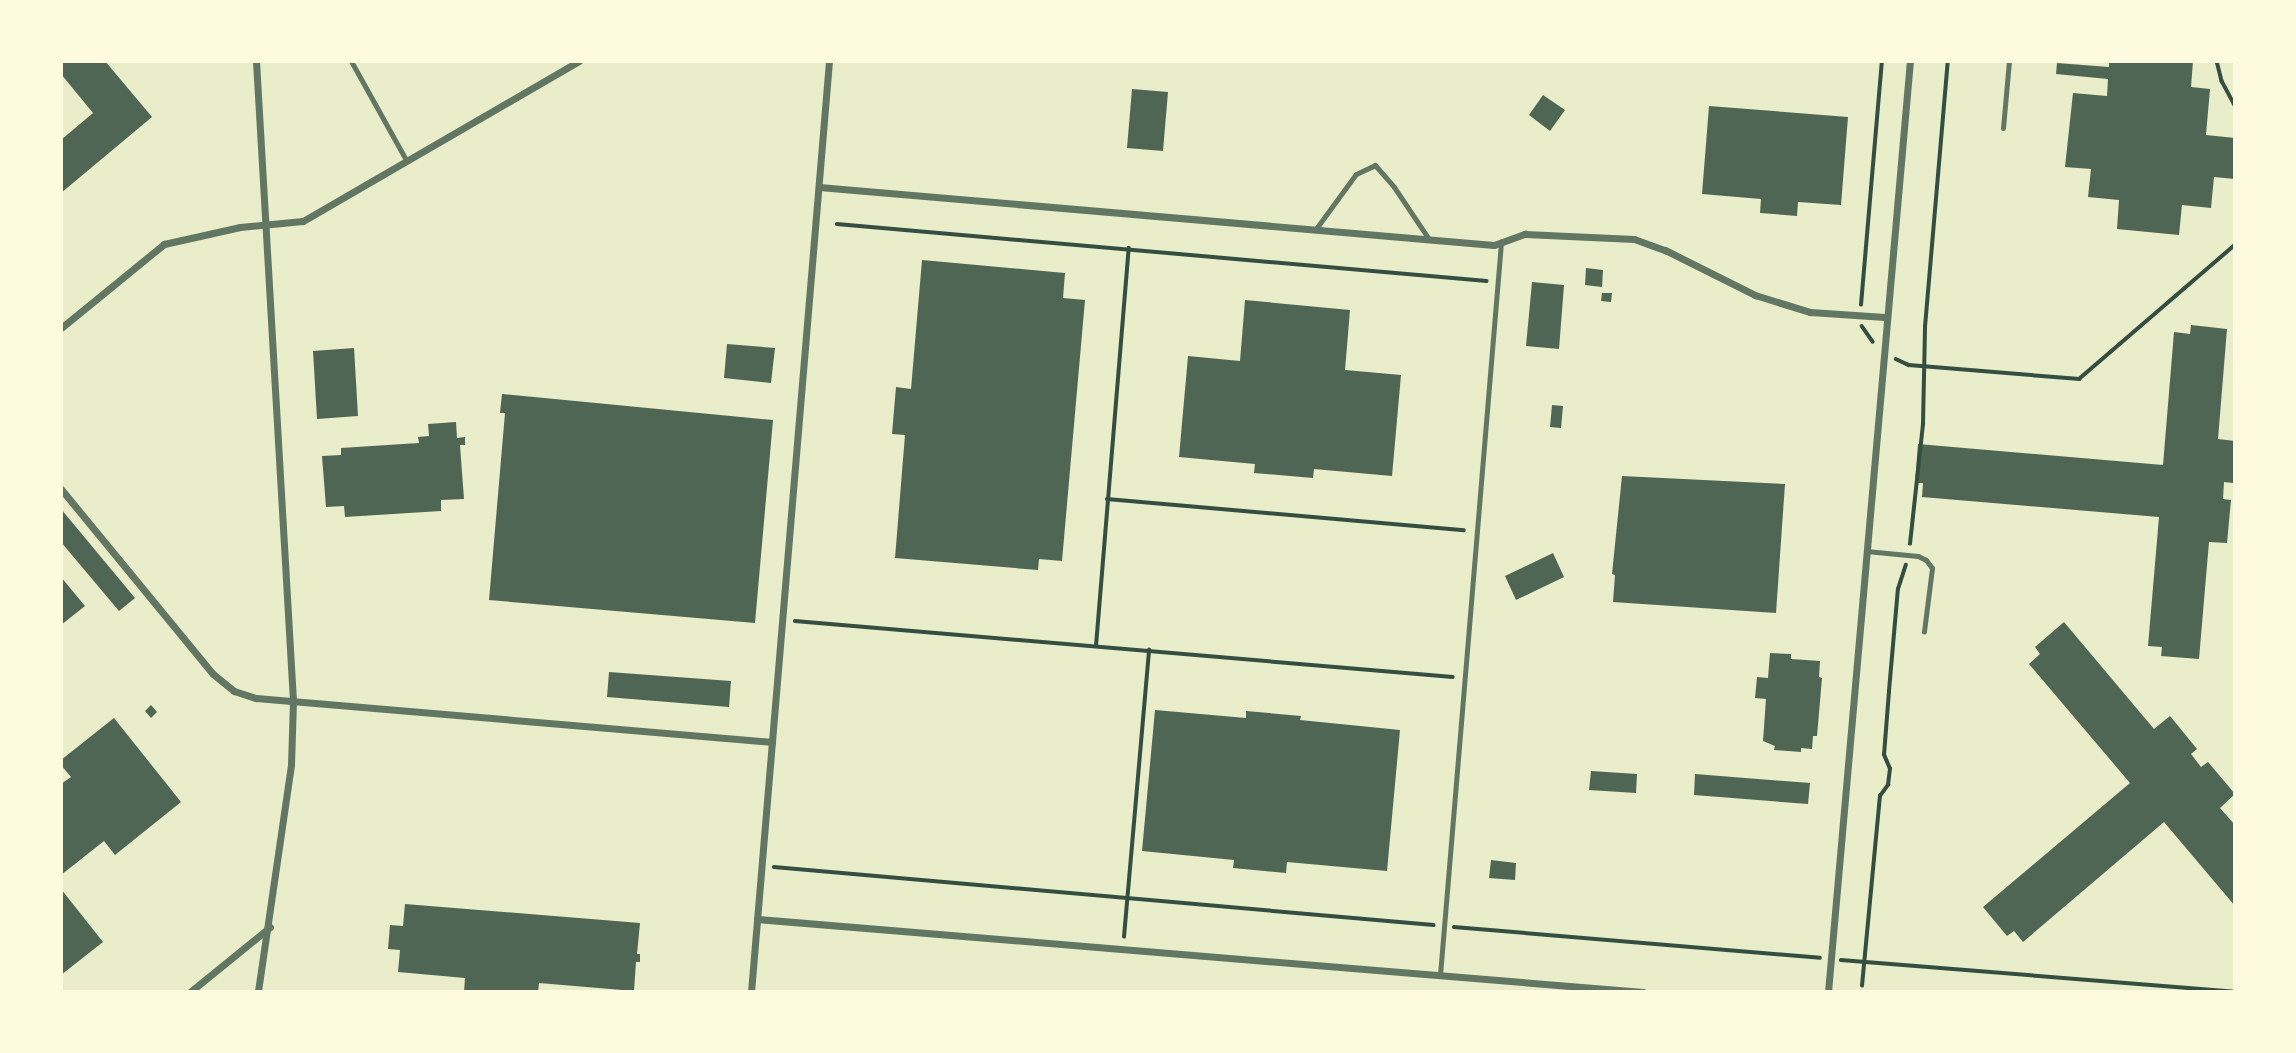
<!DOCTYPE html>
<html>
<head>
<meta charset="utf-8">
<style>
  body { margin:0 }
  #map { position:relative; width:2296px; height:1053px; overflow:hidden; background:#e9edc9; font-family:"Public Sans",sans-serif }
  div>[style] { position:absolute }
  .building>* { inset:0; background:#4f6655 }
  .path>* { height:3.5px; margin:-1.75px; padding:0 1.75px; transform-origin:1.75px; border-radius:1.75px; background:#344e41 }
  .service>* { height:5px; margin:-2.5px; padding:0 2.5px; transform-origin:2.5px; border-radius:2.5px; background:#617663 }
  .minor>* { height:7px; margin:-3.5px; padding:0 3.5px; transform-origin:3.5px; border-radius:3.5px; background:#617663 }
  span { translate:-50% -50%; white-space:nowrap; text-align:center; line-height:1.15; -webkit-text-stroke:5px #fefae0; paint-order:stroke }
  .frame { position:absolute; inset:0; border:63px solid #fefae0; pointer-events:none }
</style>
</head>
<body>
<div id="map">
  <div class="building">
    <i style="clip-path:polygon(61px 61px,105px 61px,152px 117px,61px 193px,61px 140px,93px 113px,61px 74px)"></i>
    <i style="clip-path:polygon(2109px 61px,2193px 61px,2191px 87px,2210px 89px,2206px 135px,2235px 138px,2235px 179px,2214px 177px,2211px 208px,2182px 205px,2179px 235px,2117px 229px,2119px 200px,2088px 197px,2091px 169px,2065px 167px,2073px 93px,2107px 96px,2108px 79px,2056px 74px,2057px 63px,2109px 67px)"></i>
    <i style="clip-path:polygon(1132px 89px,1168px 92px,1163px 151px,1127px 148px)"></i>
    <i style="clip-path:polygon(1543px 95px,1565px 110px,1550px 131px,1529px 115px)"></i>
    <i style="clip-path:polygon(1709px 106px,1848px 117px,1841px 205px,1798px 202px,1797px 216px,1760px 213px,1761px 199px,1702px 194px)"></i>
    <i style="clip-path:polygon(922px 260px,1065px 273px,1063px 298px,1085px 300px,1062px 561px,1039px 559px,1038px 570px,895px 558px,905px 435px,892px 434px,896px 387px,911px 389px)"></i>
    <i style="clip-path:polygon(1586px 268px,1603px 270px,1602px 287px,1585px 285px)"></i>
    <i style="clip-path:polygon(1532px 282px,1564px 285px,1559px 349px,1526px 346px)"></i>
    <i style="clip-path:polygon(1602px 293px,1612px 293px,1611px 302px,1601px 301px)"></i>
    <i style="clip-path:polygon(1245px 300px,1350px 310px,1345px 370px,1401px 375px,1392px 476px,1314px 469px,1313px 478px,1254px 473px,1255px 464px,1179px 457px,1188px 356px,1240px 361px)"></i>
    <i style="clip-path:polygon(2191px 325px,2227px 329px,2218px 439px,2235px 441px,2233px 483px,2224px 482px,2223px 499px,2231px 500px,2227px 543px,2209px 542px,2199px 659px,2161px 656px,2162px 647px,2148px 646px,2159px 517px,1922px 497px,1923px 483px,1915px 483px,1918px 444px,2163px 465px,2174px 332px,2190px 334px)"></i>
    <i style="clip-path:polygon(727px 344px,775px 348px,771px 383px,724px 378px)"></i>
    <i style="clip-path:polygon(354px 348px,358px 416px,317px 419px,313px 351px)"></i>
    <i style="clip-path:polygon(502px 394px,773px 420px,755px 623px,489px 600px,505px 413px,500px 413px)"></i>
    <i style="clip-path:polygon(1552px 405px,1563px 406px,1561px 428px,1550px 427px)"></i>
    <i style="clip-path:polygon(456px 422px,457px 438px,465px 437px,465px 445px,460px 445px,464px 499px,441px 500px,441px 511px,345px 517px,344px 506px,326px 507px,322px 456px,341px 455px,341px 448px,419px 443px,418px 437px,429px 436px,428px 424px)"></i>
    <i style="clip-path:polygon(1622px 476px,1785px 484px,1776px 613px,1613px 602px,1615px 575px,1612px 574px)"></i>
    <i style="clip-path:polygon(61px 509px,135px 598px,119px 611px,61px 542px)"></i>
    <i style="clip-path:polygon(1553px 553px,1564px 577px,1516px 600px,1505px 576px)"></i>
    <i style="clip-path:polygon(61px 577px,85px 606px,61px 625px)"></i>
    <i style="clip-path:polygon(2064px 622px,2154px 729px,2170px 716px,2197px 749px,2191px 754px,2201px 767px,2208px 762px,2235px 794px,2220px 808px,2235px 825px,2235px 906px,2164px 822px,2023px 942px,2014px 931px,2007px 936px,1983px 907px,2130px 783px,2029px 664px,2040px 654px,2035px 647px)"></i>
    <i style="clip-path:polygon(1770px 653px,1791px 654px,1791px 659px,1820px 661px,1819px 677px,1822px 678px,1817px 736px,1813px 736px,1812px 749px,1801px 748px,1801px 752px,1774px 750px,1775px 746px,1763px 741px,1766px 699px,1755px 698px,1757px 677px,1768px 678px)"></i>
    <i style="clip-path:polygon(609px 672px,731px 681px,729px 707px,607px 697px)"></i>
    <i style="clip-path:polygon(151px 705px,157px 712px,151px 718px,145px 711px)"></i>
    <i style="clip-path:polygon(1155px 710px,1246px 718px,1246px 711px,1301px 716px,1300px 720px,1400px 730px,1387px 871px,1287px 862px,1286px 873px,1233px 868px,1234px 860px,1142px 851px)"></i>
    <i style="clip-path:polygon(114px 718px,181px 802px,115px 855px,104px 841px,61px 875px,61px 784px,71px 777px,61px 765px,61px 760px)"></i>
    <i style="clip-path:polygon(1591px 771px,1637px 774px,1636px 793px,1589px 790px)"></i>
    <i style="clip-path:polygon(1695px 774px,1810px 783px,1808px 804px,1694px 795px)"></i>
    <i style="clip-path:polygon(1491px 860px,1516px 863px,1515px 880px,1489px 878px)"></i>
    <i style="clip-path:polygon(61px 889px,103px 942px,61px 975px)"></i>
    <i style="clip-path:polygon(405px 904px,640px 923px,637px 954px,640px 954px,640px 962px,636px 962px,634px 991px,539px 983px,538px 992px,464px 992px,465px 978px,398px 972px,400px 950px,388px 949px,390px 925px,403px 926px)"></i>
  </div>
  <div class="path">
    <i style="left:2217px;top:61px;width:21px;rotate:76deg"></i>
    <i style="left:2222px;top:81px;width:27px;rotate:62deg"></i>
    <i style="left:837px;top:224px;width:652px;rotate:5.01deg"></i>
    <i style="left:1861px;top:305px;width:245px;rotate:-85.1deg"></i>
    <i style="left:1862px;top:326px;width:19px;rotate:55deg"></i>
    <i style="left:1896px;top:359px;width:14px;rotate:25deg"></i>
    <i style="left:1909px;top:365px;width:171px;rotate:4.7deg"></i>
    <i style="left:2079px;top:379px;width:206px;rotate:-40.7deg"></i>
    <i style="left:1107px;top:499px;width:358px;rotate:5deg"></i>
    <i style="left:1910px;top:544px;width:121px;rotate:-83.8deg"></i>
    <i style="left:1923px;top:424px;width:97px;rotate:-88.8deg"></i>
    <i style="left:1925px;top:327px;width:267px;rotate:-85.1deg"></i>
    <i style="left:795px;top:621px;width:660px;rotate:4.86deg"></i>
    <i style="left:1096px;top:646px;width:399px;rotate:-85.3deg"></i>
    <i style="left:774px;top:867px;width:662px;rotate:5.03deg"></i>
    <i style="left:1454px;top:927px;width:367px;rotate:4.8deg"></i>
    <i style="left:1124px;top:937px;width:288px;rotate:-85deg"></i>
    <i style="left:1841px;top:960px;width:395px;rotate:4.6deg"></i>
    <i style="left:1862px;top:986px;width:191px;rotate:-84.6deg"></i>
    <i style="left:1880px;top:796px;width:14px;rotate:-54deg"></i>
    <i style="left:1888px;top:785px;width:16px;rotate:-83deg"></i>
    <i style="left:1890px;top:769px;width:15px;rotate:-113deg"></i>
    <i style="left:1884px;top:755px;width:64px;rotate:-85.5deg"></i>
    <i style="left:1889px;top:691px;width:102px;rotate:-85deg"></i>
    <i style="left:1898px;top:589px;width:25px;rotate:-72deg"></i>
  </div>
  <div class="service">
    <i style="left:351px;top:61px;width:113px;rotate:60.9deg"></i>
    <i style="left:2003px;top:128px;width:67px;rotate:-84.9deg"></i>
    <i style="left:1315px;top:230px;width:69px;rotate:-53.8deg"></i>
    <i style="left:1356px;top:174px;width:21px;rotate:-25deg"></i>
    <i style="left:1375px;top:165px;width:29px;rotate:49deg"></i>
    <i style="left:1394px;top:187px;width:63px;rotate:56.1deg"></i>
    <i style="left:1866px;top:551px;width:52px;rotate:5.5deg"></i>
    <i style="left:1918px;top:556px;width:9px;rotate:27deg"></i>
    <i style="left:1926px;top:560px;width:10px;rotate:53deg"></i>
    <i style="left:1932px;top:568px;width:64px;rotate:97.2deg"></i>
    <i style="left:1440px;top:975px;width:736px;rotate:-85.24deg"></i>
  </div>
  <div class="minor">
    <i style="left:256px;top:61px;width:641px;rotate:86.69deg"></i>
    <i style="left:293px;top:701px;width:64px;rotate:91.8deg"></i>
    <i style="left:291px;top:765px;width:229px;rotate:98.3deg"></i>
    <i style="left:819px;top:187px;width:677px;rotate:4.91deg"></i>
    <i style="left:1494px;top:245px;width:33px;rotate:-20deg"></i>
    <i style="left:1525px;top:234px;width:109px;rotate:2.6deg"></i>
    <i style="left:1634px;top:239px;width:33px;rotate:20deg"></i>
    <i style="left:1665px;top:250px;width:101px;rotate:26.6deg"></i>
    <i style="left:1755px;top:295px;width:58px;rotate:17.2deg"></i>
    <i style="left:1810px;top:312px;width:75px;rotate:3.8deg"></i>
    <i style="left:61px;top:328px;width:133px;rotate:-39.2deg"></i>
    <i style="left:164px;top:244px;width:78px;rotate:-12.6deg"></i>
    <i style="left:240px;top:227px;width:63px;rotate:-5.4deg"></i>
    <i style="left:303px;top:221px;width:319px;rotate:-30.1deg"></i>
    <i style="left:61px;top:489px;width:239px;rotate:50.6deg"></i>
    <i style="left:213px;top:674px;width:27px;rotate:39deg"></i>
    <i style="left:234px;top:691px;width:23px;rotate:18deg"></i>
    <i style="left:256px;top:698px;width:518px;rotate:4.87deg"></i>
    <i style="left:757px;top:919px;width:889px;rotate:4.71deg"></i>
    <i style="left:190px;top:992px;width:103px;rotate:-39.1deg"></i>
    <i style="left:751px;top:992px;width:934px;rotate:-85.21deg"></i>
    <i style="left:1828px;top:992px;width:935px;rotate:-84.97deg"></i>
  </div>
  <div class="frame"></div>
</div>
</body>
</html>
